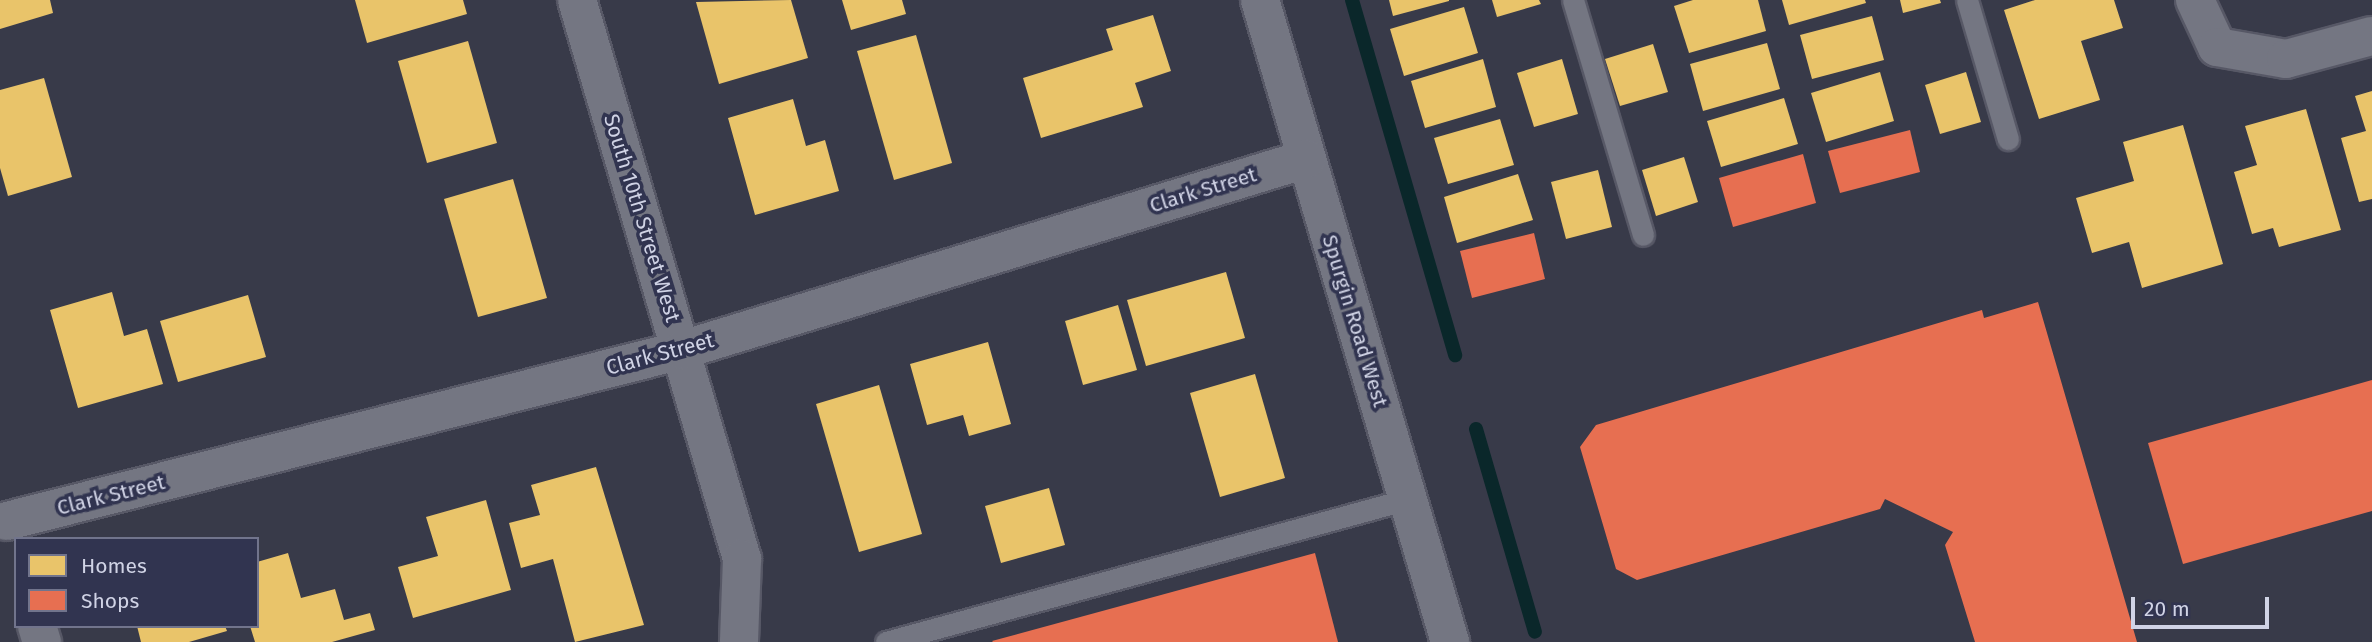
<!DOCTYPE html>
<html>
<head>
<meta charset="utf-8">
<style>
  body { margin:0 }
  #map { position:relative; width:2372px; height:642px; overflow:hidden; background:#383a49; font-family:"Fira Sans",sans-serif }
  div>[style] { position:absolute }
  .homes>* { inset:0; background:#e9c46a }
  .shops>* { inset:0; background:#e76f51 }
  .stream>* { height:14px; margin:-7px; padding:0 7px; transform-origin:7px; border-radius:7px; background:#0a272a }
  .roads { filter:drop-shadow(2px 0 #575866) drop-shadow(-2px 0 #575866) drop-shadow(0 2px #575866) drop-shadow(0 -2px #575866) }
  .service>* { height:21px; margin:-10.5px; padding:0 10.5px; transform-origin:10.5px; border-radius:10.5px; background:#747682 }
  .minor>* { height:38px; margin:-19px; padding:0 19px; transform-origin:19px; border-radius:19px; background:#747682 }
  span { translate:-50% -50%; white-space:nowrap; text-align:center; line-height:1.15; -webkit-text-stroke:7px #313450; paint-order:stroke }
  .street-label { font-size:21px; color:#d0d3e5 }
  .legend { position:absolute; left:14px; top:537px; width:245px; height:91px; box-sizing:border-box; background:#313450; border:2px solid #71748c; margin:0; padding:9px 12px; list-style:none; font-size:21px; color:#d0d3e5 }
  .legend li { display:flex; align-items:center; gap:14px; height:35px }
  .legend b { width:35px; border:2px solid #71748c }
  .scale { position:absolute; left:2131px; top:597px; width:138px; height:32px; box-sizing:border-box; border:4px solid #d0d3e5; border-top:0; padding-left:9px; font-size:21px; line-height:24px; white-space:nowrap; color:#d0d3e5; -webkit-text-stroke:5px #313450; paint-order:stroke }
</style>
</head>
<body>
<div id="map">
  <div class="homes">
    <i style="clip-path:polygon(0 0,50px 0,53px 13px,0 29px)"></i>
    <i style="clip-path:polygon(355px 0,463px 0,467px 14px,367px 43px)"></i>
    <i style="clip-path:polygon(791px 0,808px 58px,719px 84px,696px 2px)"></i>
    <i style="clip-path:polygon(842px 0,902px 0,906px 14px,851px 30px)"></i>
    <i style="clip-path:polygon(1389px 0,1449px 0,1449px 1px,1393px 16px)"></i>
    <i style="clip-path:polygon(1492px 0,1539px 0,1541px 4px,1497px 17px)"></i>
    <i style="clip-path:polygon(1693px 0,1758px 0,1766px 31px,1689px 53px,1674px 6px)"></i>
    <i style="clip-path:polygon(1782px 0,1865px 0,1866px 3px,1789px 25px)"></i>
    <i style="clip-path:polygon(1900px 0,1940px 0,1941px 3px,1903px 13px)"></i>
    <i style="clip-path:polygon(2035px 0,2114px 0,2123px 28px,2081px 41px,2100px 100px,2039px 119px,2004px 10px)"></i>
    <i style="clip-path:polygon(1464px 7px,1478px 53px,1404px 76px,1390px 29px)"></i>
    <i style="clip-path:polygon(1153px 15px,1171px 71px,1135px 83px,1143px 107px,1041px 138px,1023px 78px,1113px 50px,1106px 29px)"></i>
    <i style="clip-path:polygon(1872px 16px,1884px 60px,1812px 79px,1800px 35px)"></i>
    <i style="clip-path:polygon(916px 35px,952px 163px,894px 180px,857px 51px)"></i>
    <i style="clip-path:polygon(468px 41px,497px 143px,427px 163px,398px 61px)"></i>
    <i style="clip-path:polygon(1767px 43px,1780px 89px,1703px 111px,1690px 64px)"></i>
    <i style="clip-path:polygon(1653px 44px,1668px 92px,1620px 106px,1605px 59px)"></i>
    <i style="clip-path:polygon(1483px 59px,1496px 107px,1425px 128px,1411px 81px)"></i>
    <i style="clip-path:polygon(1562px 59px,1578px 114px,1534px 127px,1517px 73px)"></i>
    <i style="clip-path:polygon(1880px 72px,1894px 121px,1826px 142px,1811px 93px)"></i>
    <i style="clip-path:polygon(1966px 72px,1981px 122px,1940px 134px,1925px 85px)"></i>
    <i style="clip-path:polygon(44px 78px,72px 177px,8px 196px,0 168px,0 90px)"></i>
    <i style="clip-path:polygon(2372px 91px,2372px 199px,2359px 202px,2341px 138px,2366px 131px,2355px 96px)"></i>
    <i style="clip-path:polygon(1784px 98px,1798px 144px,1721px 167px,1707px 121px)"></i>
    <i style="clip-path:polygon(793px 99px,806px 146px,825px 140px,839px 191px,755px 215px,728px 118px)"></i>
    <i style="clip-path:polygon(2306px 109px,2341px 230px,2279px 247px,2273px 228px,2252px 234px,2234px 172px,2257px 165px,2245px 126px)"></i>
    <i style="clip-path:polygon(1500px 119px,1514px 165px,1448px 184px,1434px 138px)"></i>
    <i style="clip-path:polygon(2183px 125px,2223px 264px,2142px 288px,2129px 242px,2092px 253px,2076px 198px,2134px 181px,2123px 142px)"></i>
    <i style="clip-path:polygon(1684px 157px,1698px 202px,1656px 216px,1642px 170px)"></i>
    <i style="clip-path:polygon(1598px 170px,1612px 227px,1566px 239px,1551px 182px)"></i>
    <i style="clip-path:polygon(1518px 174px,1533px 220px,1457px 243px,1444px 197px)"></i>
    <i style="clip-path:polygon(513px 179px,547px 298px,478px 317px,444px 199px)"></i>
    <i style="clip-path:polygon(1226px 272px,1245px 338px,1146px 366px,1127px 300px)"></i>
    <i style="clip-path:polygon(112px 292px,124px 336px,147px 329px,163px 384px,78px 408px,50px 310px)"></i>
    <i style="clip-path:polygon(248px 295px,266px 357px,178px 382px,160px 321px)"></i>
    <i style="clip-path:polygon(1118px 305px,1137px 370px,1083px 385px,1065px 321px)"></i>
    <i style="clip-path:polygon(988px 342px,1011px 424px,969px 436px,963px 415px,927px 425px,910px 364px)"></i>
    <i style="clip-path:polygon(1255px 374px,1285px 478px,1220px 497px,1190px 393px)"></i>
    <i style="clip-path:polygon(879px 385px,922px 534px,859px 552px,816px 404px)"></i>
    <i style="clip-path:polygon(596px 467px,644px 625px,575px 642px,553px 559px,521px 568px,509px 523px,540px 515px,531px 485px)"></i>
    <i style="clip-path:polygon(1049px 488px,1065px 545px,1001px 563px,985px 506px)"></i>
    <i style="clip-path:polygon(486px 500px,511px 590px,413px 618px,398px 567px,438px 556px,426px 517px)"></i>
    <i style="clip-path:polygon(288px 553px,301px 598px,335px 589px,344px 620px,370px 613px,375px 630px,332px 642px,255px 642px,250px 626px,257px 626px,257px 562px)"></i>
    <i style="clip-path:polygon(137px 626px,225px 626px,227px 631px,189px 642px,141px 642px)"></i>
  </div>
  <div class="shops">
    <i style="clip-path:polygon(1910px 130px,1920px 172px,1840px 193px,1828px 151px)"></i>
    <i style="clip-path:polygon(1803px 154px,1816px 203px,1733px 227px,1719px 178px)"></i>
    <i style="clip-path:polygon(1534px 233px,1545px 279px,1472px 298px,1460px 251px)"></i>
    <i style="clip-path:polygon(2038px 302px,2137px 642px,1975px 642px,1945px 545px,1953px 532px,1885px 499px,1880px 509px,1637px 580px,1616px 569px,1580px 447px,1596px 425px,1982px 310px,1984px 318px)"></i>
    <i style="clip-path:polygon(2372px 380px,2372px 511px,2183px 564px,2148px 443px)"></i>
    <i style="clip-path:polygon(1315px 553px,1338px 642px,993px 642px,992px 641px)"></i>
  </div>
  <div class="stream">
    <i style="left:1352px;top:0;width:370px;rotate:73.8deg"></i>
    <i style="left:1476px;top:429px;width:211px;rotate:73.8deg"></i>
  </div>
  <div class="roads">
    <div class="service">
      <i style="left:1573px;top:0;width:245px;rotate:73.4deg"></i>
      <i style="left:1967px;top:0;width:145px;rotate:73.6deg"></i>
      <i style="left:886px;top:642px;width:541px;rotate:-15.32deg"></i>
    </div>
    <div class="minor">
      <i style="left:577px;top:0;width:583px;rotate:73.55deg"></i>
      <i style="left:742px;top:559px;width:83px;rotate:92.1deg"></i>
      <i style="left:1260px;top:0;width:670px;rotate:73.51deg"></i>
      <i style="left:2195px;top:0;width:52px;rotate:64.9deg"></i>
      <i style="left:2217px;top:47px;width:70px;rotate:9.9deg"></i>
      <i style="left:2286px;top:59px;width:89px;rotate:-15deg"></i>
      <i style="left:7px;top:521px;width:696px;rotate:-14.22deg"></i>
      <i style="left:682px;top:350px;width:653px;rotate:-17.02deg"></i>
      <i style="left:37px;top:626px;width:17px;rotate:73deg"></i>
    </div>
  </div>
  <div class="street-label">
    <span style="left:1203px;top:190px;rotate:-17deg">Clark Street</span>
    <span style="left:642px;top:218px;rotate:73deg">South 10th Street West</span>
    <span style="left:1355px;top:321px;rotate:73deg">Spurgin Road West</span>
    <span style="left:660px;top:354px;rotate:-15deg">Clark Street</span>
    <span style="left:111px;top:495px;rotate:-14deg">Clark Street</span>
  </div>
  <ul class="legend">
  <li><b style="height:19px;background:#e9c46a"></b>Homes</li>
  <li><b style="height:19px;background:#e76f51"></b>Shops</li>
  </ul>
  <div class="scale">20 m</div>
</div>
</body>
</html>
